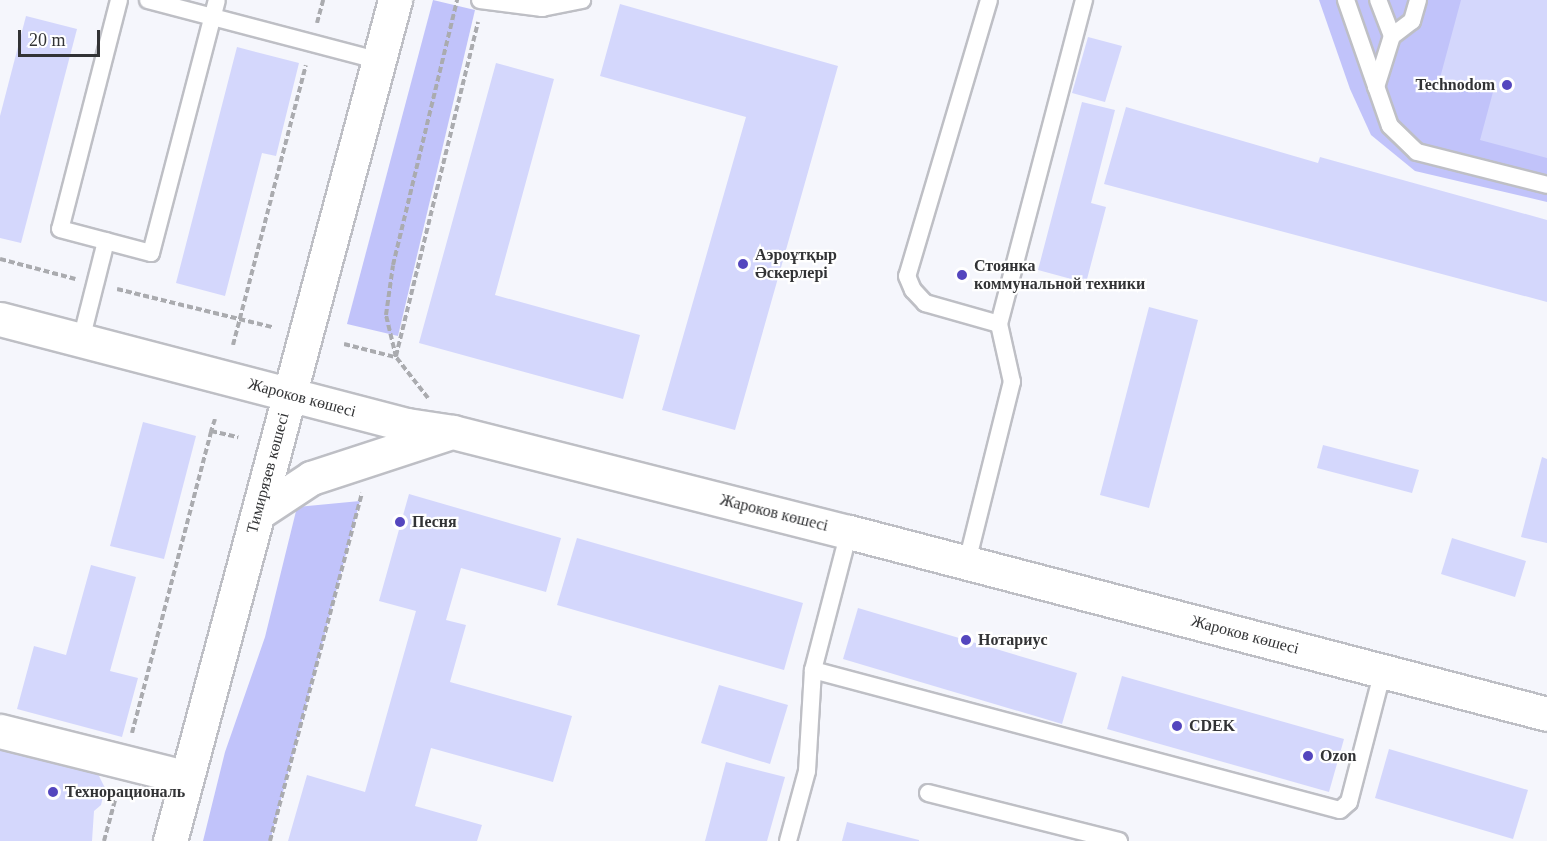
<!DOCTYPE html>
<html>
<head>
<meta charset="utf-8">
<style>
  body { margin:0 }
  #map { position:relative; width:1547px; height:841px; overflow:hidden; background:#f5f6fc; font-family:"Times New Roman",serif }
  div>[style] { position:absolute }
  .green>* { inset:0; background:#c1c3fa }
  .building>* { inset:0; background:#d4d7fc }
  .path>* { height:4px; margin-top:-2px; transform-origin:0; background:repeating-linear-gradient(90deg,#aaabaf 0 6px,transparent 0 9px) }
  .roads { filter:drop-shadow(2px 0 #bebfc5) drop-shadow(-2px 0 #bebfc5) drop-shadow(0 2px #bebfc5) drop-shadow(0 -2px #bebfc5) }
  .lane>* { height:16px; margin:-8px; padding:0 8px; transform-origin:8px; border-radius:8px; background:#fff }
  .street>* { height:33px; margin:-16.5px; padding:0 16.5px; transform-origin:16.5px; border-radius:16.5px; background:#fff }
  .secondary>* { height:33px; margin:-16.5px; padding:0 16.5px; transform-origin:16.5px; border-radius:16.5px; background:#fff }
  .dots>* { width:16px; height:16px; translate:-50% -50%; box-sizing:border-box; border:3px solid #fff; border-radius:50% }
  span { translate:-50% -50%; white-space:nowrap; text-align:center; line-height:1.15; -webkit-text-stroke:4.5px #fff; paint-order:stroke }
  .poi-label { font-size:16px; color:#323335; font-weight:700 }
  .right { translate:-100% -50%; text-align:right }
  .left { translate:0 -50%; text-align:left }
  .street-label { font-size:16px; color:#323335 }
  .scale { position:absolute; left:18px; top:30px; width:82px; height:27px; box-sizing:border-box; border:3px solid #323335; border-top:0; padding-left:8px; font-size:18px; line-height:21px; white-space:nowrap; color:#323335; -webkit-text-stroke:4px #fff; paint-order:stroke }
</style>
</head>
<body>
<div id="map">
  <div class="green">
    <i style="clip-path:polygon(433px 0,475px 10px,398px 336px,347px 324px)"></i>
    <i style="clip-path:polygon(1319px 0,1547px 0,1547px 202px,1415px 171px,1371px 135px,1350px 89px)"></i>
    <i style="clip-path:polygon(360px 501px,270px 841px,203px 841px,225px 752px,265px 637px,297px 507px)"></i>
  </div>
  <div class="building">
    <i style="clip-path:polygon(1461px 0,1547px 0,1547px 158px,1480px 140px,1493px 92px,1440px 78px)"></i>
    <i style="clip-path:polygon(620px 4px,838px 66px,735px 430px,662px 410px,746px 117px,600px 76px)"></i>
    <i style="clip-path:polygon(26px 16px,77px 29px,21px 243px,0 238px,0 116px)"></i>
    <i style="clip-path:polygon(1088px 37px,1122px 46px,1105px 102px,1072px 93px)"></i>
    <i style="clip-path:polygon(237px 47px,299px 63px,276px 156px,262px 153px,225px 296px,176px 283px)"></i>
    <i style="clip-path:polygon(496px 63px,554px 79px,495px 295px,640px 335px,623px 399px,419px 343px)"></i>
    <i style="clip-path:polygon(1082px 102px,1115px 110px,1091px 203px,1106px 207px,1086px 283px,1038px 270px)"></i>
    <i style="clip-path:polygon(1126px 107px,1318px 163px,1320px 157px,1547px 220px,1547px 302px,1104px 184px)"></i>
    <i style="clip-path:polygon(1149px 307px,1198px 320px,1149px 508px,1100px 495px)"></i>
    <i style="clip-path:polygon(143px 422px,196px 436px,164px 559px,110px 546px)"></i>
    <i style="clip-path:polygon(1323px 445px,1419px 470px,1412px 493px,1317px 468px)"></i>
    <i style="clip-path:polygon(1542px 457px,1547px 459px,1547px 543px,1521px 537px)"></i>
    <i style="clip-path:polygon(409px 494px,561px 538px,546px 592px,461px 568px,446px 620px,466px 625px,450px 682px,572px 716px,553px 782px,431px 748px,415px 806px,482px 825px,477px 841px,288px 841px,307px 775px,365px 792px,416px 611px,379px 601px)"></i>
    <i style="clip-path:polygon(577px 538px,803px 603px,784px 670px,557px 605px)"></i>
    <i style="clip-path:polygon(1452px 538px,1526px 561px,1515px 597px,1441px 574px)"></i>
    <i style="clip-path:polygon(91px 565px,136px 577px,110px 671px,138px 678px,122px 737px,17px 709px,34px 646px,66px 655px)"></i>
    <i style="clip-path:polygon(858px 608px,1077px 673px,1062px 724px,843px 659px)"></i>
    <i style="clip-path:polygon(1122px 676px,1344px 739px,1329px 792px,1107px 729px)"></i>
    <i style="clip-path:polygon(719px 685px,788px 705px,770px 764px,701px 743px)"></i>
    <i style="clip-path:polygon(0 749px,97px 772px,105px 788px,101px 805px,94px 811px,92px 841px,0 841px)"></i>
    <i style="clip-path:polygon(1389px 749px,1528px 790px,1513px 839px,1375px 798px)"></i>
    <i style="clip-path:polygon(726px 762px,785px 777px,767px 841px,705px 841px)"></i>
    <i style="clip-path:polygon(847px 822px,919px 840px,919px 841px,842px 841px)"></i>
  </div>
  <div class="path">
    <i style="left:317px;top:23px;width:24px;rotate:-75deg"></i>
    <i style="left:0;top:259px;width:78px;rotate:14.9deg"></i>
    <i style="left:117px;top:289px;width:160px;rotate:13.8deg"></i>
    <i style="left:344px;top:344px;width:53px;rotate:14.3deg"></i>
    <i style="left:233px;top:345px;width:289px;rotate:-75.4deg"></i>
    <i style="left:396px;top:356px;width:344px;rotate:-76.2deg"></i>
    <i style="left:428px;top:398px;width:52px;rotate:-128deg"></i>
    <i style="left:396px;top:357px;width:43px;rotate:-103.4deg"></i>
    <i style="left:386px;top:315px;width:50px;rotate:-82deg"></i>
    <i style="left:393px;top:265px;width:273px;rotate:-76.4deg"></i>
    <i style="left:215px;top:419px;width:13px;rotate:108deg"></i>
    <i style="left:211px;top:431px;width:28px;rotate:13deg"></i>
    <i style="left:132px;top:733px;width:312px;rotate:-75.3deg"></i>
    <i style="left:104px;top:841px;width:54px;rotate:-74.9deg"></i>
    <i style="left:270px;top:841px;width:360px;rotate:-75.2deg"></i>
  </div>
  <div class="roads">
    <div class="lane">
      <i style="left:119px;top:0;width:236px;rotate:104.4deg"></i>
      <i style="left:60px;top:229px;width:94px;rotate:14.8deg"></i>
      <i style="left:151px;top:253px;width:261px;rotate:-75.4deg"></i>
      <i style="left:148px;top:0;width:240px;rotate:14.7deg"></i>
      <i style="left:480px;top:0;width:63px;rotate:7.4deg"></i>
      <i style="left:542px;top:8px;width:41px;rotate:-11.3deg"></i>
      <i style="left:989px;top:0;width:288px;rotate:106.5deg"></i>
      <i style="left:907px;top:276px;width:15px;rotate:67deg"></i>
      <i style="left:913px;top:290px;width:18px;rotate:47deg"></i>
      <i style="left:925px;top:303px;width:77px;rotate:15.8deg"></i>
      <i style="left:1346px;top:0;width:133px;rotate:70.8deg"></i>
      <i style="left:1390px;top:126px;width:37px;rotate:44deg"></i>
      <i style="left:1417px;top:152px;width:134px;rotate:14.2deg"></i>
      <i style="left:1392px;top:36px;width:25px;rotate:-37deg"></i>
      <i style="left:1412px;top:21px;width:22px;rotate:-74deg"></i>
      <i style="left:1376px;top:87px;width:53px;rotate:-72.6deg"></i>
      <i style="left:1392px;top:36px;width:39px;rotate:-111deg"></i>
      <i style="left:81px;top:340px;width:102px;rotate:-75.8deg"></i>
      <i style="left:967px;top:562px;width:186px;rotate:-76deg"></i>
      <i style="left:1012px;top:382px;width:59px;rotate:-102.6deg"></i>
      <i style="left:999px;top:324px;width:335px;rotate:-75.3deg"></i>
      <i style="left:813px;top:670px;width:545px;rotate:14.88deg"></i>
      <i style="left:1340px;top:810px;width:12px;rotate:-42deg"></i>
      <i style="left:1349px;top:802px;width:135px;rotate:-75.5deg"></i>
      <i style="left:928px;top:793px;width:197px;rotate:14.1deg"></i>
      <i style="left:788px;top:841px;width:73px;rotate:-74.8deg"></i>
      <i style="left:807px;top:771px;width:101px;rotate:-86.6deg"></i>
      <i style="left:813px;top:670px;width:143px;rotate:-75.4deg"></i>
    </div>
    <div class="street">
      <i style="left:0;top:731px;width:191px;rotate:14deg"></i>
    </div>
    <div class="secondary">
      <i style="left:0;top:319px;width:421px;rotate:14.6deg"></i>
      <i style="left:407px;top:425px;width:47px;rotate:8.7deg"></i>
      <i style="left:453px;top:432px;width:408px;rotate:14.2deg"></i>
      <i style="left:849px;top:532px;width:721px;rotate:14.61deg"></i>
      <i style="left:258px;top:513px;width:64px;rotate:-33.4deg"></i>
      <i style="left:311px;top:478px;width:142px;rotate:-18.1deg"></i>
      <i style="left:170px;top:841px;width:871px;rotate:-75.02deg"></i>
    </div>
  </div>
  <div class="dots">
    <i style="left:1507px;top:85px;background:#5446be"></i>
    <i style="left:743px;top:264px;background:#5446be"></i>
    <i style="left:962px;top:275px;background:#5446be"></i>
    <i style="left:400px;top:522px;background:#5446be"></i>
    <i style="left:966px;top:640px;background:#5446be"></i>
    <i style="left:1177px;top:726px;background:#5446be"></i>
    <i style="left:1308px;top:756px;background:#5446be"></i>
    <i style="left:53px;top:792px;background:#5446be"></i>
  </div>
  <div class="poi-label">
    <span class="right" style="left:1495px;top:85px">Technodom</span>
    <span class="left" style="left:755px;top:264px">Аэроұтқыр<br>Әскерлері</span>
    <span class="left" style="left:974px;top:275px">Стоянка<br>коммунальной техники</span>
    <span class="left" style="left:412px;top:522px">Песня</span>
    <span class="left" style="left:978px;top:640px">Нотариуc</span>
    <span class="left" style="left:1189px;top:726px">CDEK</span>
    <span class="left" style="left:1320px;top:756px">Ozon</span>
    <span class="left" style="left:65px;top:792px">Технорациональ</span>
  </div>
  <div class="street-label">
    <span style="left:302px;top:398px;rotate:15deg">Жароков көшесі</span>
    <span style="left:268px;top:473px;rotate:-75deg">Тимирязев көшесі</span>
    <span style="left:774px;top:513px;rotate:14deg">Жароков көшесі</span>
    <span style="left:1245px;top:635px;rotate:15deg">Жароков көшесі</span>
  </div>
  <div class="scale">20 m</div>
</div>
</body>
</html>
